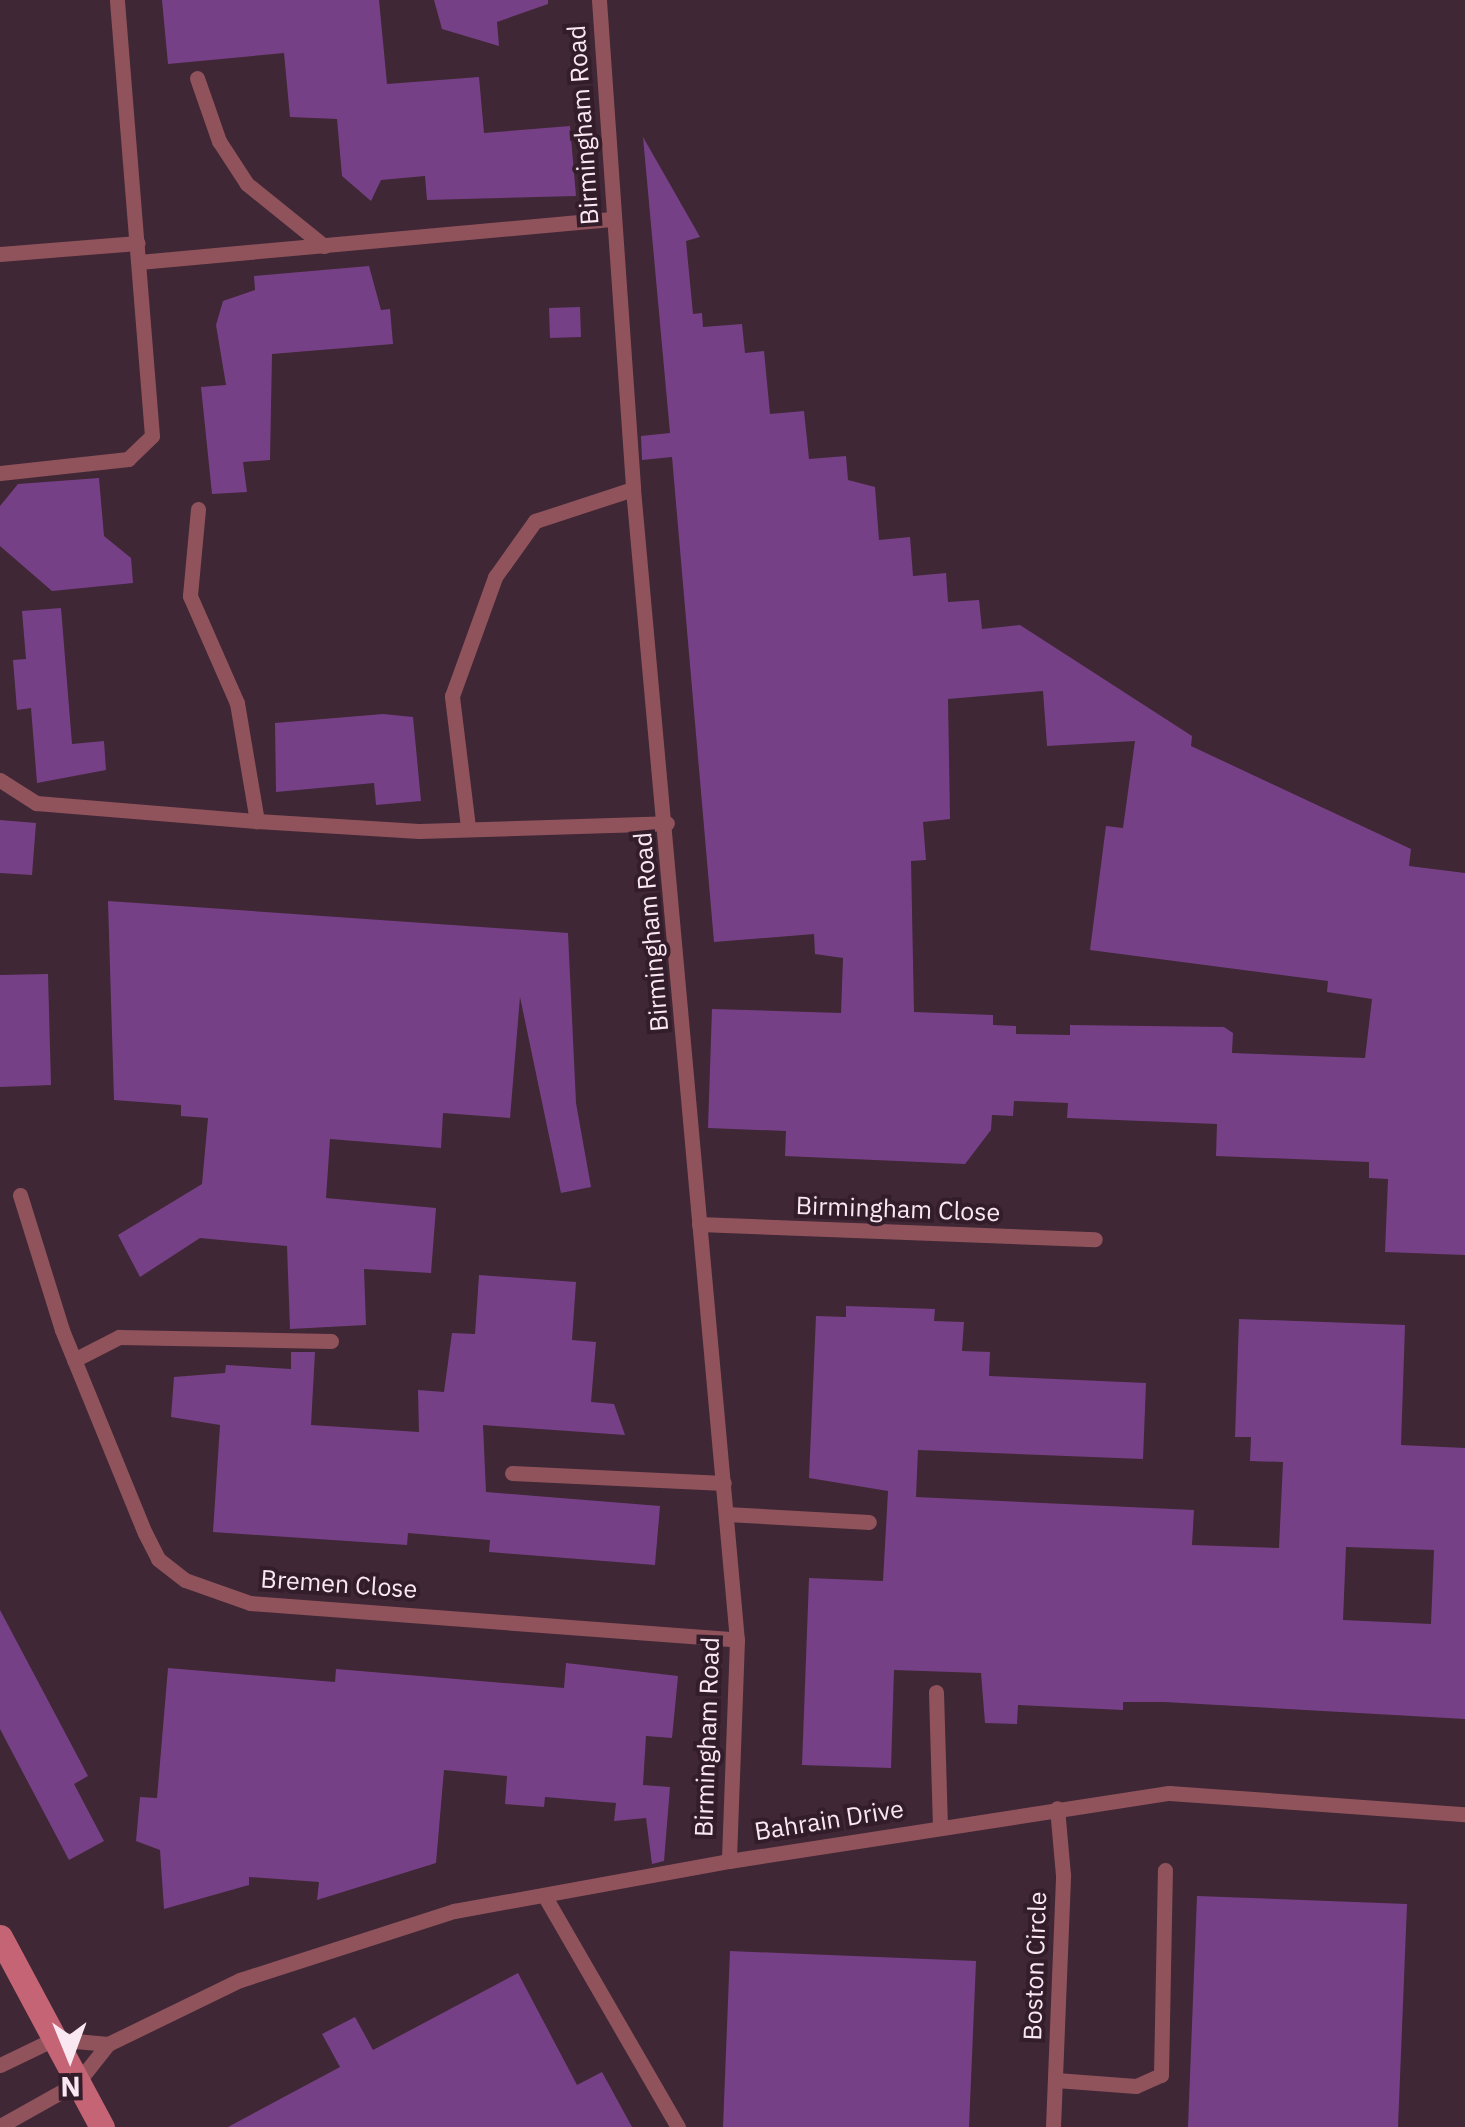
<!DOCTYPE html>
<html>
<head>
<meta charset="utf-8">
<style>
  body { margin:0 }
  #map { position:relative; width:1465px; height:2127px; overflow:hidden; background:#3f2735; font-family:"IBM Plex Sans",sans-serif }
  div>[style] { position:absolute }
  .building>* { inset:0; background:#764086 }
  .service>* { height:15px; margin:-7.5px; padding:0 7.5px; transform-origin:7.5px; border-radius:7.5px; background:#90535c }
  .secondary>* { height:25px; margin:-12.5px; padding:0 12.5px; transform-origin:12.5px; border-radius:12.5px; background:#c56475 }
  span { translate:-50% -50%; white-space:nowrap; text-align:center; line-height:1.15; -webkit-text-stroke:8px #341d2b; paint-order:stroke }
  .street-label { font-size:25px; color:#f9e8f1 }
  .north { position:absolute; left:20px; top:2007px; width:100px; height:100px; -webkit-text-stroke:8px #341d2b; paint-order:stroke; rotate:179deg; font-size:28px; font-weight:700; line-height:40px; text-align:center; color:#f9e8f1 }
  .north::after { content:''; display:block; margin:auto; width:35px; height:45px; background:#f9e8f1; clip-path:polygon(50% 0,100% 100%,50% 72%,0 100%) }
</style>
</head>
<body>
<div id="map">
  <div class="building">
    <i style="clip-path:polygon(162px 0,379px 0,387px 84px,479px 77px,484px 133px,570px 126px,576px 196px,427px 200px,425px 176px,381px 180px,371px 201px,342px 176px,337px 119px,290px 117px,284px 53px,168px 64px)"></i>
    <i style="clip-path:polygon(434px 0,548px 0,548px 4px,497px 22px,499px 46px,442px 29px)"></i>
    <i style="clip-path:polygon(evenodd,643px 137px,700px 237px,686px 241px,693px 314px,702px 313px,703px 327px,742px 324px,745px 353px,764px 351px,770px 414px,804px 411px,809px 459px,846px 456px,848px 480px,875px 487px,879px 540px,910px 537px,913px 576px,946px 573px,948px 602px,979px 600px,982px 629px,1020px 625px,1192px 736px,1191px 746px,1411px 849px,1409px 866px,1465px 873px,1465px 1255px,1385px 1252px,1388px 1179px,1369px 1178px,1369px 1162px,1216px 1156px,1217px 1124px,1067px 1118px,1068px 1103px,1014px 1101px,1013px 1116px,992px 1115px,991px 1130px,965px 1164px,785px 1156px,786px 1131px,708px 1128px,712px 1009px,841px 1013px,843px 958px,815px 954px,814px 934px,714px 942px,672px 457px,642px 460px,641px 436px,670px 433px,643px 137px,1043px 691px,1047px 746px,1135px 741px,1123px 828px,1106px 826px,1090px 950px,1328px 981px,1327px 992px,1372px 999px,1365px 1058px,1232px 1053px,1233px 1033px,1224px 1027px,1070px 1025px,1070px 1035px,1016px 1034px,1016px 1026px,993px 1025px,993px 1015px,914px 1012px,911px 861px,926px 860px,923px 822px,950px 819px,948px 699px,1043px 691px)"></i>
    <i style="clip-path:polygon(369px 266px,381px 310px,390px 309px,393px 344px,272px 354px,270px 460px,243px 462px,247px 492px,212px 494px,201px 387px,226px 385px,216px 325px,223px 301px,255px 290px,254px 276px)"></i>
    <i style="clip-path:polygon(580px 307px,581px 337px,550px 338px,549px 308px)"></i>
    <i style="clip-path:polygon(99px 478px,104px 536px,131px 558px,133px 583px,52px 591px,0 546px,0 506px,18px 484px)"></i>
    <i style="clip-path:polygon(61px 608px,72px 744px,104px 741px,106px 770px,37px 783px,31px 708px,17px 710px,13px 660px,26px 659px,22px 611px)"></i>
    <i style="clip-path:polygon(383px 714px,413px 717px,421px 801px,376px 805px,374px 783px,276px 792px,275px 723px)"></i>
    <i style="clip-path:polygon(0 820px,36px 823px,32px 875px,0 873px)"></i>
    <i style="clip-path:polygon(108px 901px,568px 933px,576px 1103px,591px 1187px,561px 1193px,520px 997px,510px 1118px,443px 1113px,441px 1148px,330px 1139px,326px 1198px,436px 1208px,431px 1273px,364px 1269px,366px 1325px,290px 1329px,287px 1246px,200px 1238px,140px 1277px,118px 1235px,202px 1184px,208px 1118px,181px 1116px,181px 1105px,114px 1100px)"></i>
    <i style="clip-path:polygon(48px 974px,51px 1085px,0 1087px,0 975px)"></i>
    <i style="clip-path:polygon(479px 1275px,576px 1282px,572px 1340px,596px 1342px,591px 1402px,614px 1404px,625px 1435px,483px 1425px,486px 1492px,660px 1506px,655px 1565px,489px 1552px,490px 1540px,408px 1533px,407px 1545px,213px 1532px,220px 1425px,171px 1417px,174px 1377px,225px 1373px,226px 1365px,291px 1369px,291px 1352px,315px 1352px,311px 1425px,419px 1432px,418px 1390px,444px 1392px,452px 1333px,475px 1334px)"></i>
    <i style="clip-path:polygon(evenodd,846px 1306px,935px 1309px,934px 1321px,964px 1322px,962px 1351px,990px 1352px,989px 1376px,1146px 1383px,1143px 1459px,918px 1450px,916px 1497px,1194px 1510px,1192px 1545px,1279px 1548px,1283px 1462px,1250px 1461px,1251px 1437px,1235px 1437px,1239px 1319px,1405px 1325px,1401px 1445px,1465px 1448px,1465px 1719px,1164px 1702px,1123px 1702px,1123px 1710px,1018px 1705px,1017px 1724px,985px 1723px,981px 1673px,894px 1670px,891px 1768px,802px 1765px,809px 1578px,883px 1581px,888px 1491px,809px 1478px,816px 1316px,846px 1317px,846px 1306px,1346px 1547px,1434px 1550px,1431px 1624px,1343px 1620px,1346px 1547px)"></i>
    <i style="clip-path:polygon(0 1610px,88px 1776px,74px 1784px,104px 1841px,69px 1860px,0 1729px)"></i>
    <i style="clip-path:polygon(566px 1663px,678px 1676px,672px 1738px,646px 1736px,643px 1785px,670px 1787px,664px 1861px,652px 1864px,646px 1818px,614px 1821px,616px 1803px,545px 1797px,544px 1807px,505px 1804px,507px 1776px,444px 1770px,436px 1863px,317px 1900px,319px 1882px,249px 1877px,249px 1885px,164px 1909px,160px 1850px,136px 1841px,140px 1797px,157px 1798px,168px 1668px,335px 1682px,336px 1669px,564px 1688px)"></i>
    <i style="clip-path:polygon(1197px 1896px,1407px 1904px,1398px 2127px,1188px 2127px)"></i>
    <i style="clip-path:polygon(730px 1951px,976px 1961px,969px 2127px,723px 2127px)"></i>
    <i style="clip-path:polygon(518px 1973px,577px 2085px,602px 2072px,632px 2127px,228px 2127px,340px 2067px,322px 2034px,355px 2017px,373px 2050px)"></i>
  </div>
  <div class="service">
    <i style="left:599px;top:0;width:490px;rotate:86deg"></i>
    <i style="left:633px;top:489px;width:1156px;rotate:84.84deg"></i>
    <i style="left:737px;top:1640px;width:221px;rotate:92.1deg"></i>
    <i style="left:197px;top:78px;width:67px;rotate:70.8deg"></i>
    <i style="left:219px;top:141px;width:51px;rotate:56.9deg"></i>
    <i style="left:247px;top:184px;width:99px;rotate:38.8deg"></i>
    <i style="left:0;top:254px;width:138px;rotate:-4.6deg"></i>
    <i style="left:139px;top:262px;width:477px;rotate:-5.2deg"></i>
    <i style="left:0;top:473px;width:129px;rotate:-6.2deg"></i>
    <i style="left:128px;top:459px;width:33px;rotate:-44deg"></i>
    <i style="left:152px;top:436px;width:437px;rotate:-94.6deg"></i>
    <i style="left:198px;top:509px;width:87px;rotate:95.3deg"></i>
    <i style="left:190px;top:596px;width:117px;rotate:66.3deg"></i>
    <i style="left:237px;top:703px;width:120px;rotate:80.4deg"></i>
    <i style="left:0;top:780px;width:43px;rotate:32.6deg"></i>
    <i style="left:36px;top:803px;width:222px;rotate:4.7deg"></i>
    <i style="left:257px;top:821px;width:162px;rotate:3.5deg"></i>
    <i style="left:419px;top:831px;width:248px;rotate:-1.8deg"></i>
    <i style="left:468px;top:827px;width:132px;rotate:-97deg"></i>
    <i style="left:452px;top:696px;width:127px;rotate:-70.1deg"></i>
    <i style="left:495px;top:577px;width:69px;rotate:-54.5deg"></i>
    <i style="left:535px;top:521px;width:103px;rotate:-18.1deg"></i>
    <i style="left:20px;top:1195px;width:141px;rotate:72.7deg"></i>
    <i style="left:62px;top:1330px;width:219px;rotate:67.8deg"></i>
    <i style="left:145px;top:1533px;width:29px;rotate:63deg"></i>
    <i style="left:158px;top:1559px;width:34px;rotate:38deg"></i>
    <i style="left:185px;top:1580px;width:69px;rotate:19.5deg"></i>
    <i style="left:250px;top:1603px;width:488px;rotate:4.3deg"></i>
    <i style="left:699px;top:1224px;width:396px;rotate:2.2deg"></i>
    <i style="left:74px;top:1360px;width:51px;rotate:-27.1deg"></i>
    <i style="left:119px;top:1337px;width:212px;rotate:1.1deg"></i>
    <i style="left:512px;top:1473px;width:212px;rotate:2.7deg"></i>
    <i style="left:726px;top:1514px;width:143px;rotate:3.2deg"></i>
    <i style="left:936px;top:1692px;width:135px;rotate:88.3deg"></i>
    <i style="left:544px;top:1895px;width:268px;rotate:60deg"></i>
    <i style="left:0;top:2065px;width:60px;rotate:-25.7deg"></i>
    <i style="left:54px;top:2039px;width:54px;rotate:5.3deg"></i>
    <i style="left:108px;top:2044px;width:147px;rotate:-25.9deg"></i>
    <i style="left:240px;top:1980px;width:225px;rotate:-17.9deg"></i>
    <i style="left:454px;top:1911px;width:280px;rotate:-10.3deg"></i>
    <i style="left:729px;top:1861px;width:445px;rotate:-8.8deg"></i>
    <i style="left:1169px;top:1793px;width:297px;rotate:4.1deg"></i>
    <i style="left:1056px;top:2080px;width:80px;rotate:4.3deg"></i>
    <i style="left:1136px;top:2086px;width:27px;rotate:-24deg"></i>
    <i style="left:1161px;top:2075px;width:205px;rotate:-88.9deg"></i>
    <i style="left:0;top:2126px;width:88px;rotate:-29.2deg"></i>
    <i style="left:77px;top:2083px;width:50px;rotate:-51.5deg"></i>
    <i style="left:1053px;top:2127px;width:252px;rotate:-87.7deg"></i>
    <i style="left:1063px;top:1875px;width:67px;rotate:-95.1deg"></i>
  </div>
  <div class="secondary">
    <i style="left:0;top:1937px;width:216px;rotate:61.8deg"></i>
  </div>
  <div class="street-label">
    <span style="left:583px;top:125px;rotate:-94deg">Birmingham Road</span>
    <span style="left:651px;top:932px;rotate:-95deg">Birmingham Road</span>
    <span style="left:898px;top:1209px;rotate:2deg">Birmingham Close</span>
    <span style="left:339px;top:1584px;rotate:4deg">Bremen Close</span>
    <span style="left:707px;top:1737px;rotate:-88deg">Birmingham Road</span>
    <span style="left:829px;top:1820px;rotate:-9deg">Bahrain Drive</span>
    <span style="left:1035px;top:1966px;rotate:-88deg">Boston Circle</span>
  </div>
  <div class="north">N</div>
</div>
</body>
</html>
